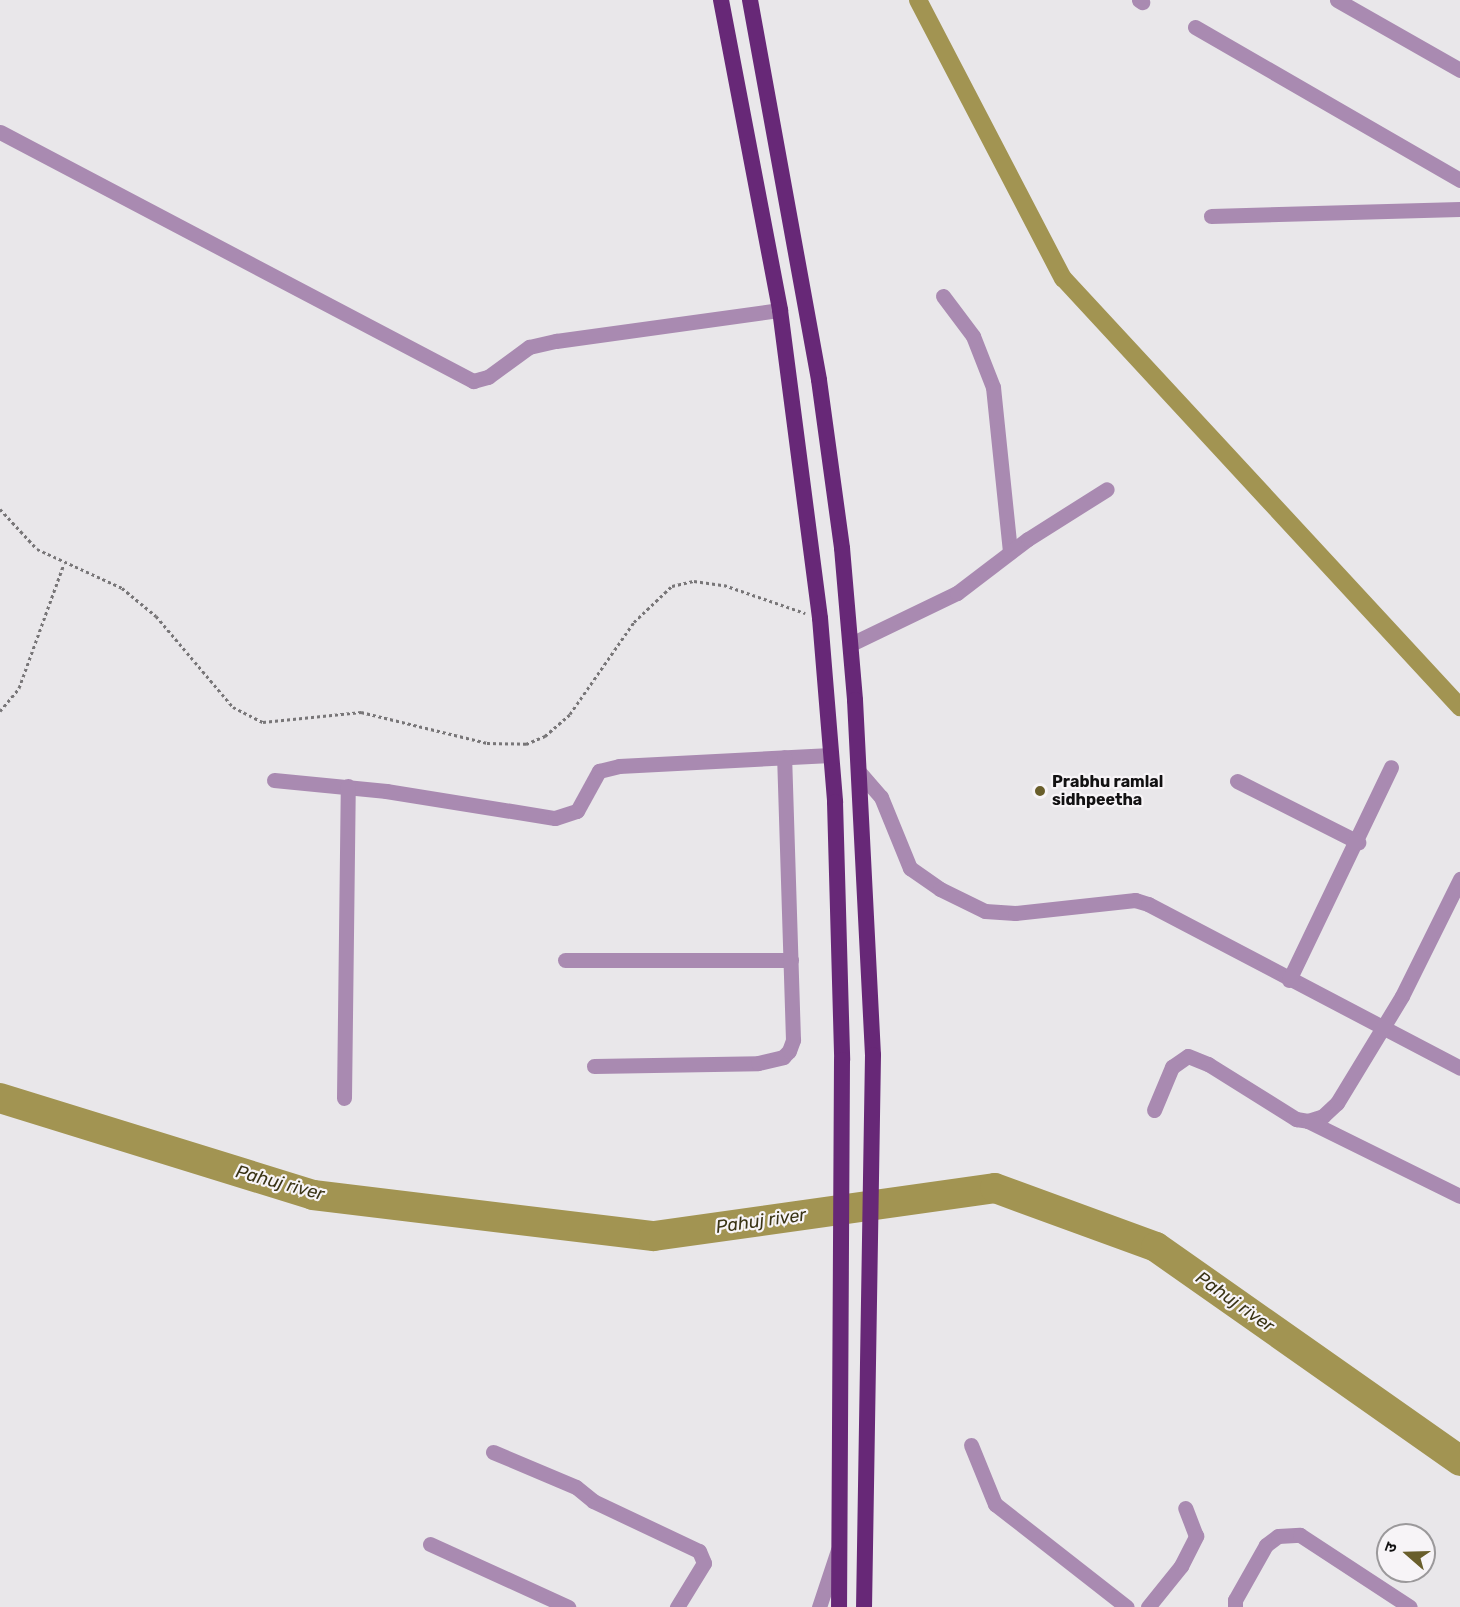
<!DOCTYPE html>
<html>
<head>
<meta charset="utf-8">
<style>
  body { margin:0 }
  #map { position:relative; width:1460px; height:1607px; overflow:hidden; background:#e9e7ea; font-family:Rubik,"Noto Sans Devanagari",sans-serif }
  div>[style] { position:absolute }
  .canal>* { height:18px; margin:-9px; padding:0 9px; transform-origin:9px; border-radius:9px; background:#a29452 }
  .river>* { height:30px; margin:-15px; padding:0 15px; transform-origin:15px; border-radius:15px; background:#a29452 }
  .path>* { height:3px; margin-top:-1.5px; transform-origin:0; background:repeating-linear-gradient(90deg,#787678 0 3px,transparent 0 6px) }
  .minor>* { height:15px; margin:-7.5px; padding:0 7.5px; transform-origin:7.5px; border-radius:7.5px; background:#a98ab1 }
  .tertiary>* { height:15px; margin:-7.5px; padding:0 7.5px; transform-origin:7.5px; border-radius:7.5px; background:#a98ab1 }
  .trunk>* { height:16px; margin:-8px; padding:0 8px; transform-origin:8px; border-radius:8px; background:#672877 }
  .dots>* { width:16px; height:16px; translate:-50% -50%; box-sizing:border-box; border:3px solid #f7f4f7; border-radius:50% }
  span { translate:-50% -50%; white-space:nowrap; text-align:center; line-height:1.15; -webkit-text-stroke:4.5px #f7f4f7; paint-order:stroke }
  .poi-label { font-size:16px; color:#121112; font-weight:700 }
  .left { translate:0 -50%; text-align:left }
  .water-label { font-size:18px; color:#3a3415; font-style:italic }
  .north { position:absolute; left:1376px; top:1523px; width:60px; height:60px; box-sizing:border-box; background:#f7f4f7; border:2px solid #9b999b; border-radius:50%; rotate:290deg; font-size:16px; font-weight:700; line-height:24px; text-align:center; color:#121112 }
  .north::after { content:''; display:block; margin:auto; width:21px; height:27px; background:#695e2b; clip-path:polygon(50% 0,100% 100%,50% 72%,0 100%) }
</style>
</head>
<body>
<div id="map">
  <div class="canal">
    <i style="left:918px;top:0;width:314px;rotate:62.5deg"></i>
    <i style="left:1063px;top:278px;width:585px;rotate:47.22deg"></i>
  </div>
  <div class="river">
    <i style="left:0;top:1098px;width:328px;rotate:17.2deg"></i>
    <i style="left:313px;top:1195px;width:343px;rotate:6.9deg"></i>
    <i style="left:654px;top:1236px;width:344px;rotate:-8deg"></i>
    <i style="left:995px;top:1188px;width:171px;rotate:20.1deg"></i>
    <i style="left:1156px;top:1247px;width:372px;rotate:35.1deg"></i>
  </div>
  <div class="path">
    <i style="left:0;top:509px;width:54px;rotate:47.2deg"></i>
    <i style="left:37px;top:549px;width:94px;rotate:24.6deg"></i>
    <i style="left:122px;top:588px;width:44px;rotate:39.5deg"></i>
    <i style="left:156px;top:616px;width:119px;rotate:49.8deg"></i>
    <i style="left:233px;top:707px;width:34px;rotate:27deg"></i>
    <i style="left:263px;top:722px;width:99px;rotate:-5.8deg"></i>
    <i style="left:361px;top:712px;width:130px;rotate:13.8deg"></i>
    <i style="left:487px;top:743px;width:39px;rotate:1deg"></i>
    <i style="left:526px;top:744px;width:21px;rotate:-23deg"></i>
    <i style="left:545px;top:736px;width:33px;rotate:-41deg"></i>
    <i style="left:570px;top:714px;width:112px;rotate:-55.2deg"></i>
    <i style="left:634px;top:622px;width:52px;rotate:-43.5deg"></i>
    <i style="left:672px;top:586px;width:23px;rotate:-13deg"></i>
    <i style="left:694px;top:581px;width:30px;rotate:8deg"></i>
    <i style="left:724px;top:585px;width:86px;rotate:19.1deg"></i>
    <i style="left:0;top:711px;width:30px;rotate:-50deg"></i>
    <i style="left:19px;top:688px;width:132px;rotate:-70.1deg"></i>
  </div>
  <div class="minor">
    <i style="left:1139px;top:0;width:4px;rotate:34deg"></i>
    <i style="left:1337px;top:0;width:142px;rotate:29.6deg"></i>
    <i style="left:1195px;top:27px;width:306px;rotate:30deg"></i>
    <i style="left:0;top:132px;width:535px;rotate:27.76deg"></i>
    <i style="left:473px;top:381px;width:16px;rotate:-15deg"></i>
    <i style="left:488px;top:377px;width:51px;rotate:-36.2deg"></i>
    <i style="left:529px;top:347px;width:28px;rotate:-13deg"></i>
    <i style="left:556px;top:341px;width:226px;rotate:-7.9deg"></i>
    <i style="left:1211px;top:216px;width:249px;rotate:-1.6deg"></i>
    <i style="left:943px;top:296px;width:50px;rotate:53.1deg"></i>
    <i style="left:973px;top:336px;width:55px;rotate:68.6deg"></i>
    <i style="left:993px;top:387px;width:166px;rotate:84.1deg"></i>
    <i style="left:851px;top:644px;width:118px;rotate:-25.7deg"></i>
    <i style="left:957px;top:593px;width:89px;rotate:-37.3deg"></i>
    <i style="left:1028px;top:539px;width:93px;rotate:-32.3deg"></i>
    <i style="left:860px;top:773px;width:32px;rotate:49deg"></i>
    <i style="left:881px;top:797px;width:77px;rotate:67.8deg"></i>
    <i style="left:910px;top:868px;width:37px;rotate:35deg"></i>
    <i style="left:940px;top:889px;width:50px;rotate:26.1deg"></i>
    <i style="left:985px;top:911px;width:30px;rotate:4deg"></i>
    <i style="left:1015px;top:913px;width:121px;rotate:-6.2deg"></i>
    <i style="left:1135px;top:900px;width:14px;rotate:17deg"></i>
    <i style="left:1148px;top:904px;width:352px;rotate:27.7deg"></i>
    <i style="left:274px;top:780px;width:113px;rotate:5.6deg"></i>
    <i style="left:386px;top:791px;width:171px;rotate:9.1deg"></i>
    <i style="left:555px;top:818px;width:23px;rotate:-18deg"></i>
    <i style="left:577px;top:811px;width:46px;rotate:-61.2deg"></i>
    <i style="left:599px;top:771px;width:21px;rotate:-14deg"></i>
    <i style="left:619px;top:766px;width:212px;rotate:-3deg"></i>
    <i style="left:1237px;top:781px;width:136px;rotate:26.8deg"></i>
    <i style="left:565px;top:960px;width:226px"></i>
    <i style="left:1289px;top:980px;width:236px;rotate:-64.4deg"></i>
    <i style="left:594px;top:1066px;width:164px;rotate:-1deg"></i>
    <i style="left:758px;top:1063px;width:26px;rotate:-13deg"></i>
    <i style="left:783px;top:1057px;width:8px;rotate:-45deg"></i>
    <i style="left:789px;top:1051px;width:12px;rotate:-70deg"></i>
    <i style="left:793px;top:1040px;width:283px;rotate:-91.8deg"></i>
    <i style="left:344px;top:1098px;width:312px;rotate:-89.3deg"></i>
    <i style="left:1154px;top:1110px;width:47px;rotate:-67.3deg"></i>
    <i style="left:1172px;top:1067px;width:19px;rotate:-35deg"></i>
    <i style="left:1188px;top:1056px;width:22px;rotate:22deg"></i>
    <i style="left:1208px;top:1064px;width:104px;rotate:32deg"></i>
    <i style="left:1296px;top:1119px;width:12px;rotate:9deg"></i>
    <i style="left:1308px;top:1121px;width:16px;rotate:-18deg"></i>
    <i style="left:1323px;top:1116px;width:19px;rotate:-43deg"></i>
    <i style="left:1337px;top:1103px;width:125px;rotate:-58.7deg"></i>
    <i style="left:1402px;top:996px;width:131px;rotate:-63.6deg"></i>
    <i style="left:1308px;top:1121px;width:169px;rotate:26.3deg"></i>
    <i style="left:971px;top:1445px;width:64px;rotate:67.9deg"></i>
    <i style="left:995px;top:1504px;width:167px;rotate:38deg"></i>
    <i style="left:493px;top:1452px;width:90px;rotate:22.9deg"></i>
    <i style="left:576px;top:1487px;width:22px;rotate:39deg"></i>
    <i style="left:593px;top:1501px;width:117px;rotate:25.3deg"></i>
    <i style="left:699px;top:1551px;width:13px;rotate:67deg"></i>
    <i style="left:704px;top:1563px;width:52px;rotate:121.5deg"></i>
    <i style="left:430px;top:1544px;width:152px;rotate:24.5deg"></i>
    <i style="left:1148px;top:1607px;width:53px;rotate:-51.2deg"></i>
    <i style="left:1181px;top:1566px;width:34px;rotate:-63deg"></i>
    <i style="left:1196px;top:1536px;width:30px;rotate:-111deg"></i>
    <i style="left:1235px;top:1607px;width:7px;rotate:-90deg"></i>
    <i style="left:1235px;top:1600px;width:63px;rotate:-60.6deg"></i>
    <i style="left:1266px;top:1545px;width:15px;rotate:-37deg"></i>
    <i style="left:1278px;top:1536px;width:22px;rotate:-3deg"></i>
    <i style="left:1300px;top:1535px;width:131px;rotate:33.2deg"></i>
  </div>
  <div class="tertiary">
    <i style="left:819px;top:1607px;width:60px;rotate:-71.6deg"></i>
  </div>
  <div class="trunk">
    <i style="left:721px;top:0;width:316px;rotate:79.2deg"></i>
    <i style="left:780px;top:310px;width:311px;rotate:82.6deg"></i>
    <i style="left:820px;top:618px;width:185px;rotate:85.3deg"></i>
    <i style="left:835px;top:802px;width:258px;rotate:88.4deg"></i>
    <i style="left:842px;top:1060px;width:547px;rotate:90.31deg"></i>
    <i style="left:750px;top:0;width:386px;rotate:79.7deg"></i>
    <i style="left:819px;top:380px;width:170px;rotate:82.2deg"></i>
    <i style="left:842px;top:548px;width:153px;rotate:85.1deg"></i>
    <i style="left:855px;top:700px;width:355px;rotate:87.1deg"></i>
    <i style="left:873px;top:1055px;width:552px;rotate:90.93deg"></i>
  </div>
  <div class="dots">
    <i style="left:1040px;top:791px;background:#695e2b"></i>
  </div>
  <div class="poi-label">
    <span class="left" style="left:1052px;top:791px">Prabhu ramlal<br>sidhpeetha</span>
  </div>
  <div class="water-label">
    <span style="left:280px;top:1183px;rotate:15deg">Pahuj river</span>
    <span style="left:761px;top:1221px;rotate:-8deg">Pahuj river</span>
    <span style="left:1235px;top:1302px;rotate:35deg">Pahuj river</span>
  </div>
  <div class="north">उ</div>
</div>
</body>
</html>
